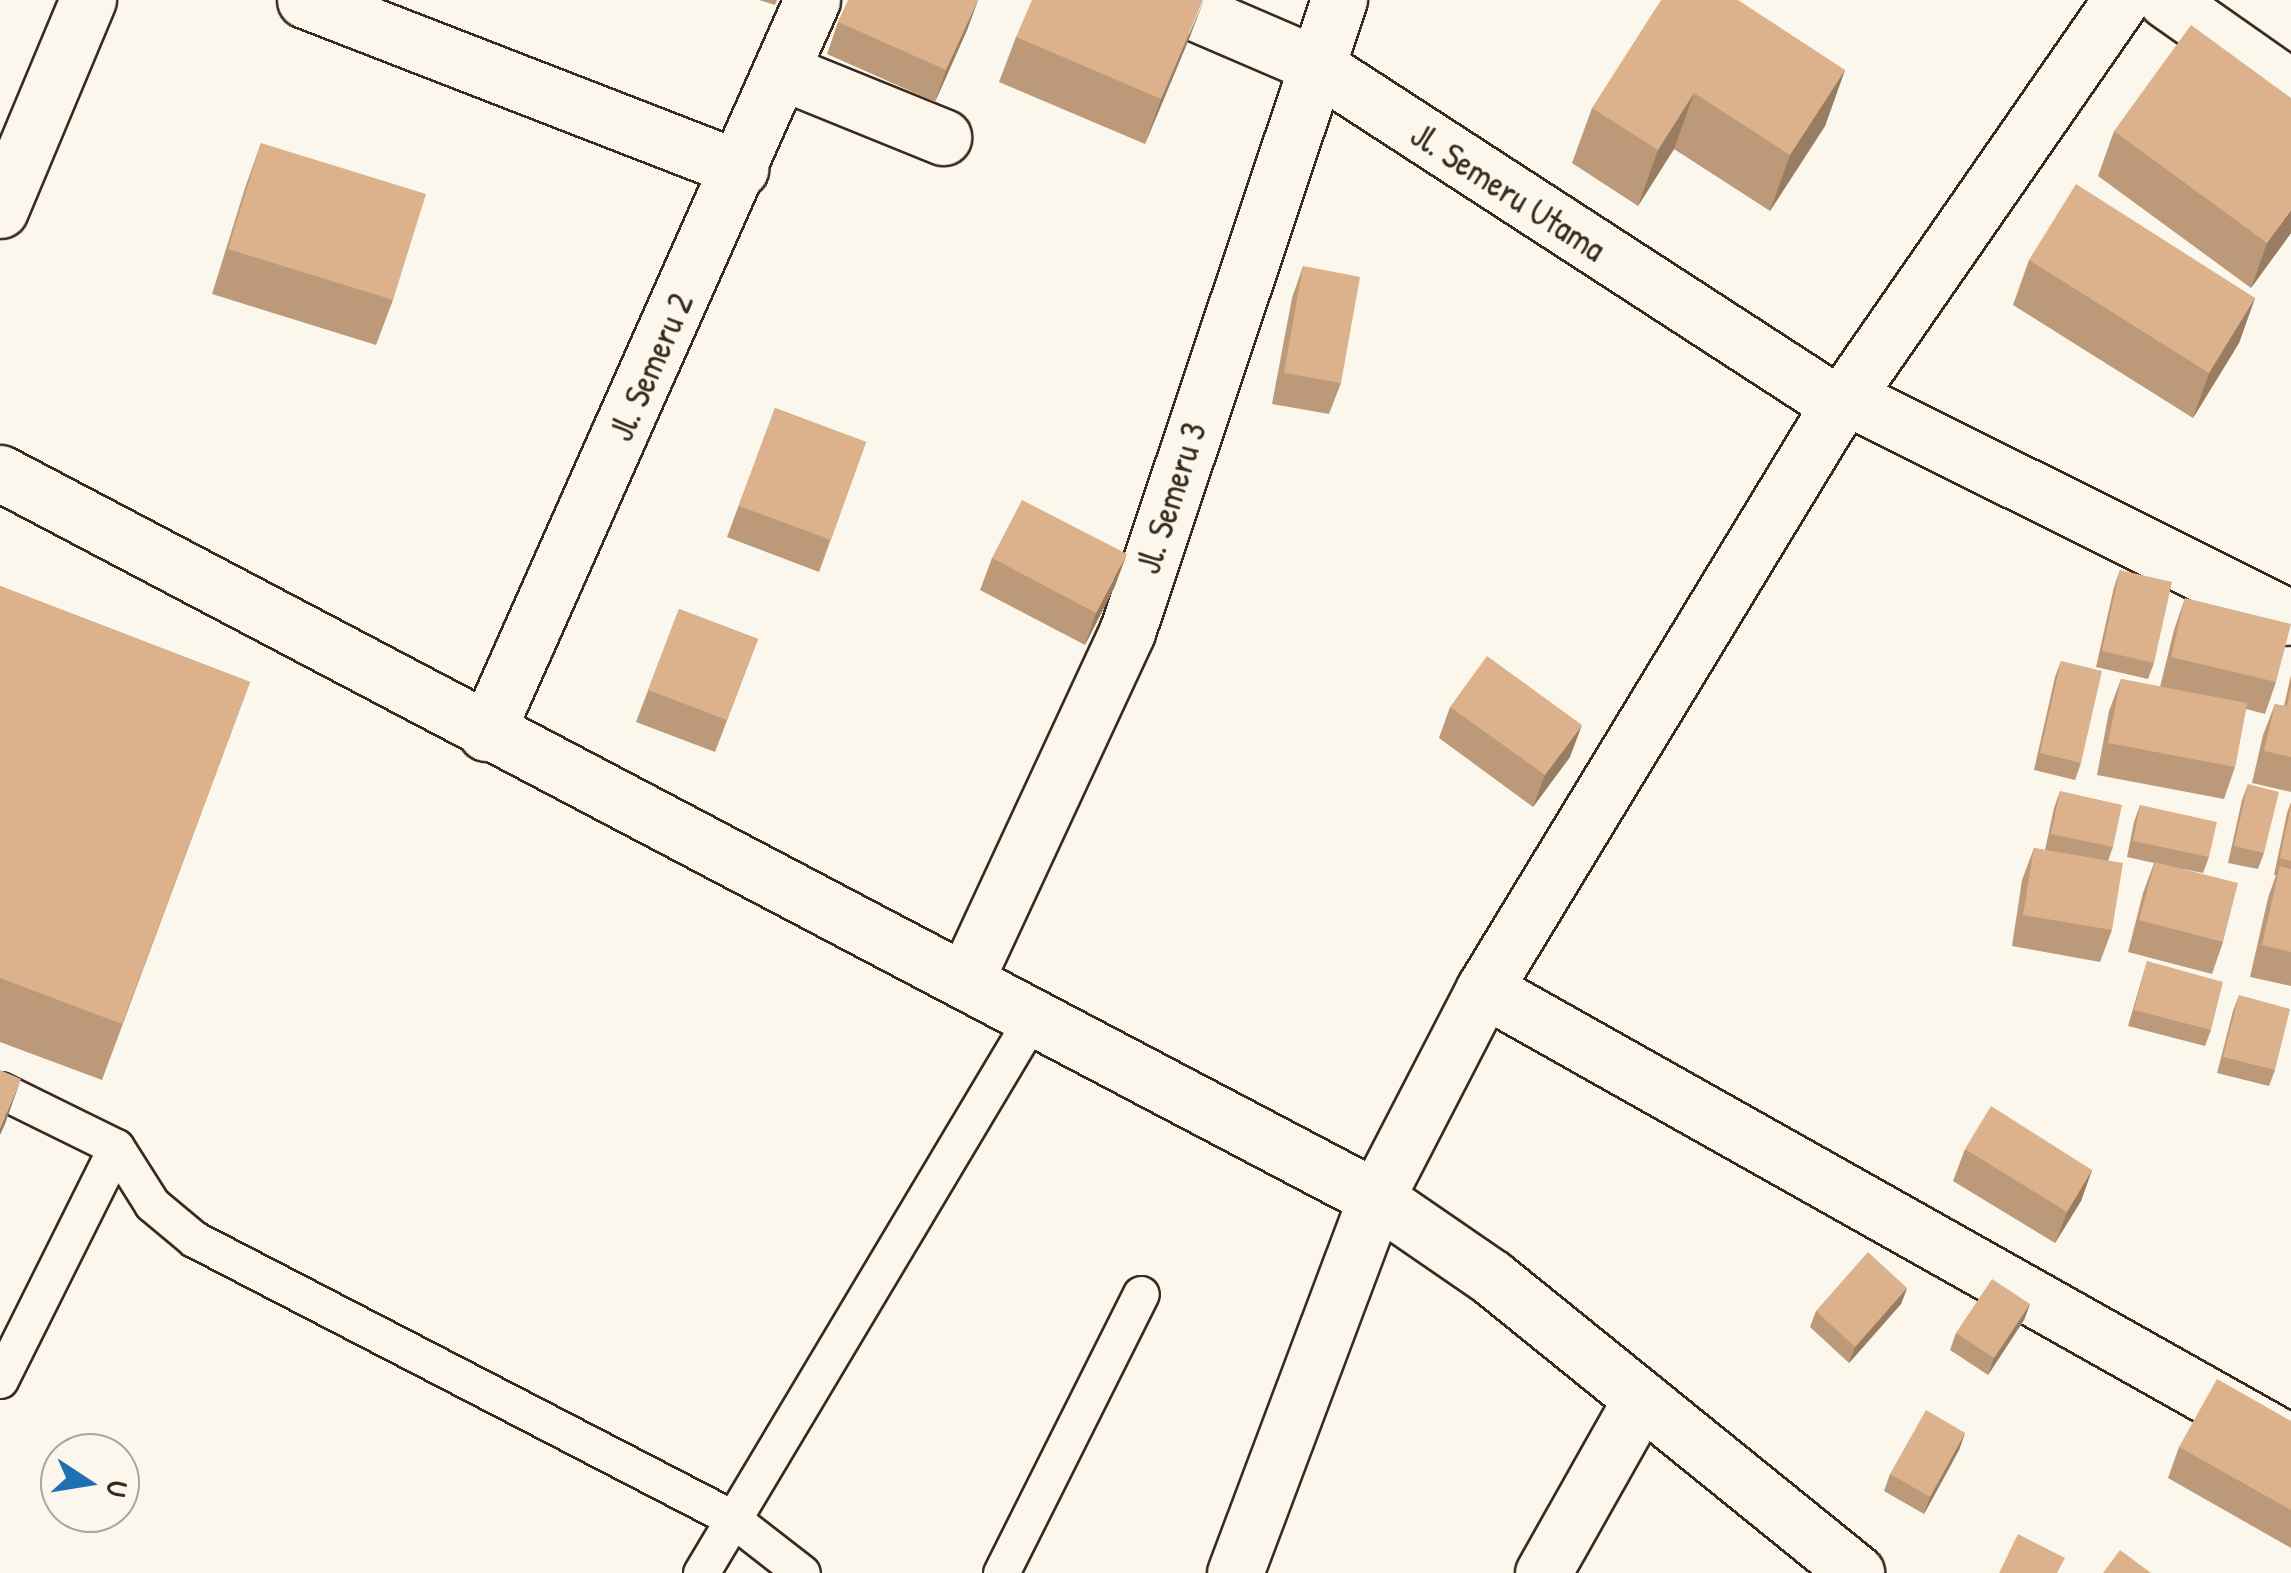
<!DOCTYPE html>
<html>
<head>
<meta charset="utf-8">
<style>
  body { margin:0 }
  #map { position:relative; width:2291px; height:1573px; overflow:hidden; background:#fbf7ec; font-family:"Patrick Hand",sans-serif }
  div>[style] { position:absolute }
  .roads { filter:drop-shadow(2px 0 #3b2a1e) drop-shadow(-2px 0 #3b2a1e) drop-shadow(0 2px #3b2a1e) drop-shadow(0 -2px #3b2a1e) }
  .service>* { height:35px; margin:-17.5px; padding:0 17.5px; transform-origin:17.5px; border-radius:17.5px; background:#fbf7ec }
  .minor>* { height:55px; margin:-27.5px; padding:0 27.5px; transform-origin:27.5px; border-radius:27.5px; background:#fbf7ec }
  .tertiary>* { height:55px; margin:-27.5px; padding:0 27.5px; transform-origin:27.5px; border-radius:27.5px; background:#fbf7ec }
  .secondary>* { height:55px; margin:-27.5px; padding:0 27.5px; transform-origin:27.5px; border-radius:27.5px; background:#fbf7ec }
  .wall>* { inset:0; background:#bc9978 }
  .shaded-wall>* { inset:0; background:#997d62 }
  .building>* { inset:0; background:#dbb28c }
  span { translate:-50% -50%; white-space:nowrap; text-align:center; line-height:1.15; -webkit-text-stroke:8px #fbf7ec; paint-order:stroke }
  .street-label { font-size:35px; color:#3b2a1e }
  .north { position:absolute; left:40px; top:1433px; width:100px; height:100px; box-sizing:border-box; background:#fbf7ec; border:2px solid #aea59a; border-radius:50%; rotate:102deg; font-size:28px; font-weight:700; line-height:40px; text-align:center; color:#3b2a1e }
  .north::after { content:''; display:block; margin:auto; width:35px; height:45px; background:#1f6fb2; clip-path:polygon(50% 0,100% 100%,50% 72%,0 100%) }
</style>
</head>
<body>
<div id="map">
  <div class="roads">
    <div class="service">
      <i style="left:0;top:1090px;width:129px;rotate:26.2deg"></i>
      <i style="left:116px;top:1147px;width:67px;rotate:57.7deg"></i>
      <i style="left:152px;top:1204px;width:55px;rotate:39.8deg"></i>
      <i style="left:194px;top:1239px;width:604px;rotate:27.41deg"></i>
      <i style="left:730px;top:1517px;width:91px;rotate:37.9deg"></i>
      <i style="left:0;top:1380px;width:260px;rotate:-63.5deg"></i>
      <i style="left:701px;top:1573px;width:648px;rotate:-59.16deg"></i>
      <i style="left:1001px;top:1573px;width:312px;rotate:-63.4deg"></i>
    </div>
    <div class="minor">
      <i style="left:305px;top:0;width:467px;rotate:21.2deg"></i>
      <i style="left:1166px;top:0;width:159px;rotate:23.3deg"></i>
      <i style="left:1312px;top:63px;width:628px;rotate:32.98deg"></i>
      <i style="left:2166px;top:0;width:153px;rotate:35.1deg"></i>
      <i style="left:783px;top:72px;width:173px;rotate:22.1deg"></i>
      <i style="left:0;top:210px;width:228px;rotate:-67.3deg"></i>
      <i style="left:1845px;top:396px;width:495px;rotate:26.5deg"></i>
      <i style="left:486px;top:733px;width:802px;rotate:-66.02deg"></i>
      <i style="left:965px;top:981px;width:385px;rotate:-65.1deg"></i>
      <i style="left:1127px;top:632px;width:667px;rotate:-71.46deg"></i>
      <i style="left:1484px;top:989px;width:926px;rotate:29.36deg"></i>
      <i style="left:1235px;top:1573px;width:401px;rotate:-69.4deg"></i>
      <i style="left:1543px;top:1573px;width:200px;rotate:-60.6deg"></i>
    </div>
    <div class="tertiary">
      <i style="left:1376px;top:1198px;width:235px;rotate:-62.7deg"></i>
      <i style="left:1484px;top:989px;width:661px;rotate:-58.74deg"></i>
      <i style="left:1827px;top:424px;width:516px;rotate:-55.26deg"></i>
    </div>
    <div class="secondary">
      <i style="left:0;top:473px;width:1555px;rotate:27.78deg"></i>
      <i style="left:1376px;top:1198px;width:140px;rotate:34.5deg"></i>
      <i style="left:1491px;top:1277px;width:470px;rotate:39deg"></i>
    </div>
  </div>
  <div class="wall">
    <i style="clip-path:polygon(759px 0,777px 0,775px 5px)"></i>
    <i style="clip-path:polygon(978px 0,967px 30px,935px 102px,827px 54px,838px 22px)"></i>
    <i style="clip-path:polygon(1191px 34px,1145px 144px,999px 82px,1016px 37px)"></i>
    <i style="clip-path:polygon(1845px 70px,1825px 126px,1770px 211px,1674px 149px,1638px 206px,1572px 163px,1592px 108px)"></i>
    <i style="clip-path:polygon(2114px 131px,2291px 233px,2251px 288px,2098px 176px)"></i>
    <i style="clip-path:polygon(261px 143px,393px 300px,376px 345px,212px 294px,245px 188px)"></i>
    <i style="clip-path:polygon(2029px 260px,2255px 298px,2239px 343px,2193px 418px,2013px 305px)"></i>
    <i style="clip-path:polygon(1303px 266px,1341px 383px,1329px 414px,1272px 404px,1292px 298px)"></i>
    <i style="clip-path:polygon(775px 408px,866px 442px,819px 572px,727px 537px)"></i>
    <i style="clip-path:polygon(992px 558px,1115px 586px,1085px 645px,980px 590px)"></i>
    <i style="clip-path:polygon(2120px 570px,2154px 663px,2148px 679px,2096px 667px,2114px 587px)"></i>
    <i style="clip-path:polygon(0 586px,250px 682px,102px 1080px,0 1042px)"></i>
    <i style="clip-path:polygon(2185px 598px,2276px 682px,2265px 714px,2246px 709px,2235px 767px,2224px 799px,2097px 775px,2109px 711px,2121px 679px,2160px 687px,2174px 630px)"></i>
    <i style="clip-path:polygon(679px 609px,758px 639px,715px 752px,636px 722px)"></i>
    <i style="clip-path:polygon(2061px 661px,2081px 763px,2075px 780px,2034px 770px,2055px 677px)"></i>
    <i style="clip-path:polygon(2291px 675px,2291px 792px,2252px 783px,2263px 735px,2275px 704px,2284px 706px)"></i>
    <i style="clip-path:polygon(1450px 707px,1570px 757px,1533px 807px,1439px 738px)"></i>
    <i style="clip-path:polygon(2248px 784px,2264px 853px,2258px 869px,2228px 863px,2242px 800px)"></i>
    <i style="clip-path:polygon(2060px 791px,2113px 847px,2108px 861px,2112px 930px,2100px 962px,2012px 946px,2022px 880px,2034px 848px,2045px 850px,2054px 808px)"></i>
    <i style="clip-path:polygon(2291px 802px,2291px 986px,2250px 977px,2268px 898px,2276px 875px,2274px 875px,2287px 813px)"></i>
    <i style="clip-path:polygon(2140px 805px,2209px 857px,2203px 873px,2183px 869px,2223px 942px,2212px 974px,2128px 952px,2143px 893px,2154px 863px,2127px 857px,2134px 822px)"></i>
    <i style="clip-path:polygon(2147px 961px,2211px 1030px,2205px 1046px,2128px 1026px)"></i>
    <i style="clip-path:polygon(2239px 995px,2275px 1070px,2269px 1086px,2217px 1073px,2233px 1011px)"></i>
    <i style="clip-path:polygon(1965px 1149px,2092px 1170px,2081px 1201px,2055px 1243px,1953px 1181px)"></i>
    <i style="clip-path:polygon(1907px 1288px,1901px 1304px,1849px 1363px,1810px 1327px,1816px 1311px)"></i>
    <i style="clip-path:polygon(2030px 1304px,2024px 1320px,1988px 1375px,1950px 1350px,1956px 1333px)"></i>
    <i style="clip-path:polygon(2291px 1421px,2291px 1548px,2168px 1478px,2179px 1447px)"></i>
    <i style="clip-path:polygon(1965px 1433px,1959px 1450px,1924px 1514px,1884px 1491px,1890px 1474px)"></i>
  </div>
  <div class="shaded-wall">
    <i style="clip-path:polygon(978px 0,967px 30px,935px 102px,946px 70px)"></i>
    <i style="clip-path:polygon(1204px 0,1191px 34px,1145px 144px,1161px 99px)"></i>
    <i style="clip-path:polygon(1845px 70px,1825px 126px,1770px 211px,1790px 155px)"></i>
    <i style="clip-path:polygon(1694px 93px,1674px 149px,1638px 206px,1658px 150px)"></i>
    <i style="clip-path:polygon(2291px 210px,2291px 233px,2251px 288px,2267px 243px)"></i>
    <i style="clip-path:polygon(2255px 298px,2239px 343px,2193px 418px,2209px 373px)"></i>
    <i style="clip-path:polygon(1127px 554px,1115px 586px,1085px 645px,1096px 613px)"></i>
    <i style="clip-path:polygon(1582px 725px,1570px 757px,1533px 807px,1545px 775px)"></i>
    <i style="clip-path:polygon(21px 1079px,5px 1124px,0 1135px,0 1128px)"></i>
    <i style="clip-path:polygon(2092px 1170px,2081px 1201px,2055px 1243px,2067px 1212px)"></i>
    <i style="clip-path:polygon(1907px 1288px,1901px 1304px,1849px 1363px,1855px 1347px)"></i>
    <i style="clip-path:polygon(2030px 1304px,2024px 1320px,1988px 1375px,1994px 1358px)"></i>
    <i style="clip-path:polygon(1965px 1433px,1959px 1450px,1924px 1514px,1930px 1497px)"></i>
  </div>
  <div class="building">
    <i style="clip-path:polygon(848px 0,978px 0,946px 70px,838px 22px)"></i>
    <i style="clip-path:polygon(1032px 0,1203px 0,1161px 99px,1016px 37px)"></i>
    <i style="clip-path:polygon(1661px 0,1738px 0,1845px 70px,1790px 155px,1694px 93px,1658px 150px,1592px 108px)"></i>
    <i style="clip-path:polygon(2191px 25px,2291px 98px,2291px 210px,2267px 243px,2114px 131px)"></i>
    <i style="clip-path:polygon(261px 143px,426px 194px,393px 300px,228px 249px)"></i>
    <i style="clip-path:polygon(2076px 184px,2255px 298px,2209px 373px,2029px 260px)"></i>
    <i style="clip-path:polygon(1303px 266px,1360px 277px,1341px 383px,1284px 373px)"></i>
    <i style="clip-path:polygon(775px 408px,866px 442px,831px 540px,739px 506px)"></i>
    <i style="clip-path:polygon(1022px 500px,1127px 554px,1096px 613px,992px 558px)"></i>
    <i style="clip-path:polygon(2120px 570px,2172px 582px,2154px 663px,2102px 651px)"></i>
    <i style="clip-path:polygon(0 586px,250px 682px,122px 1024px,0 978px)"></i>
    <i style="clip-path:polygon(2185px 598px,2291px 624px,2276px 682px,2171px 657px)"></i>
    <i style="clip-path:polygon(679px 609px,758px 639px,727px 720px,648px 690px)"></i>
    <i style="clip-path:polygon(1487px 656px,1582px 725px,1545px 775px,1450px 707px)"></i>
    <i style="clip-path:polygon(2061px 661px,2102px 671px,2081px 763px,2040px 753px)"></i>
    <i style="clip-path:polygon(2121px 679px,2247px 703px,2235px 767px,2108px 743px)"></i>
    <i style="clip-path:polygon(2291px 687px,2291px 707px,2287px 706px)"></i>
    <i style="clip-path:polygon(2275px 704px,2291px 707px,2291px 757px,2264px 751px)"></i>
    <i style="clip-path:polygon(2248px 784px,2279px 792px,2264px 853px,2234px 846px)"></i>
    <i style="clip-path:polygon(2060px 791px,2122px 805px,2113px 847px,2051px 834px)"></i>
    <i style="clip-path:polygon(2140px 805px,2217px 822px,2209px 857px,2133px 841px)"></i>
    <i style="clip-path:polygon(2291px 806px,2291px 861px,2280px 858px)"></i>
    <i style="clip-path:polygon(2034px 848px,2123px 863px,2112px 930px,2023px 915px)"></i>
    <i style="clip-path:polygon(2155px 862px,2238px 883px,2223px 942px,2139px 920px)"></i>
    <i style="clip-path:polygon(2280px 866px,2291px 869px,2291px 952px,2262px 945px)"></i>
    <i style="clip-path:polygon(2147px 961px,2223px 982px,2211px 1030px,2134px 1010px)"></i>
    <i style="clip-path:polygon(2239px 995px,2290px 1009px,2275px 1070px,2223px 1057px)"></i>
    <i style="clip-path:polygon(0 1070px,21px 1079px,0 1128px)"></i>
    <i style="clip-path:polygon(1991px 1106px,2092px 1170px,2067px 1212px,1965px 1149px)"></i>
    <i style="clip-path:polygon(1868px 1252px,1907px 1288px,1855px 1347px,1816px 1311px)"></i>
    <i style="clip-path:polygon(1992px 1279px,2030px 1304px,1994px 1358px,1956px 1333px)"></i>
    <i style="clip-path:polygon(2217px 1379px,2291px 1421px,2291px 1510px,2179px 1447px)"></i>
    <i style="clip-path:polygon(1926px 1410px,1965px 1433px,1930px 1497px,1890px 1474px)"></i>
    <i style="clip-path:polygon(2018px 1534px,2065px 1558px,2057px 1573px,1999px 1573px)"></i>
    <i style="clip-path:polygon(2120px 1550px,2151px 1573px,2103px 1573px)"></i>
  </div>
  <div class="street-label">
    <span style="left:1508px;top:192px;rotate:33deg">Jl. Semeru Utama</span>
    <span style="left:651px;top:367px;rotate:-66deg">Jl. Semeru 2</span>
    <span style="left:1171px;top:498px;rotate:-72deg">Jl. Semeru 3</span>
  </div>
  <div class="north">U</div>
</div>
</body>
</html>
